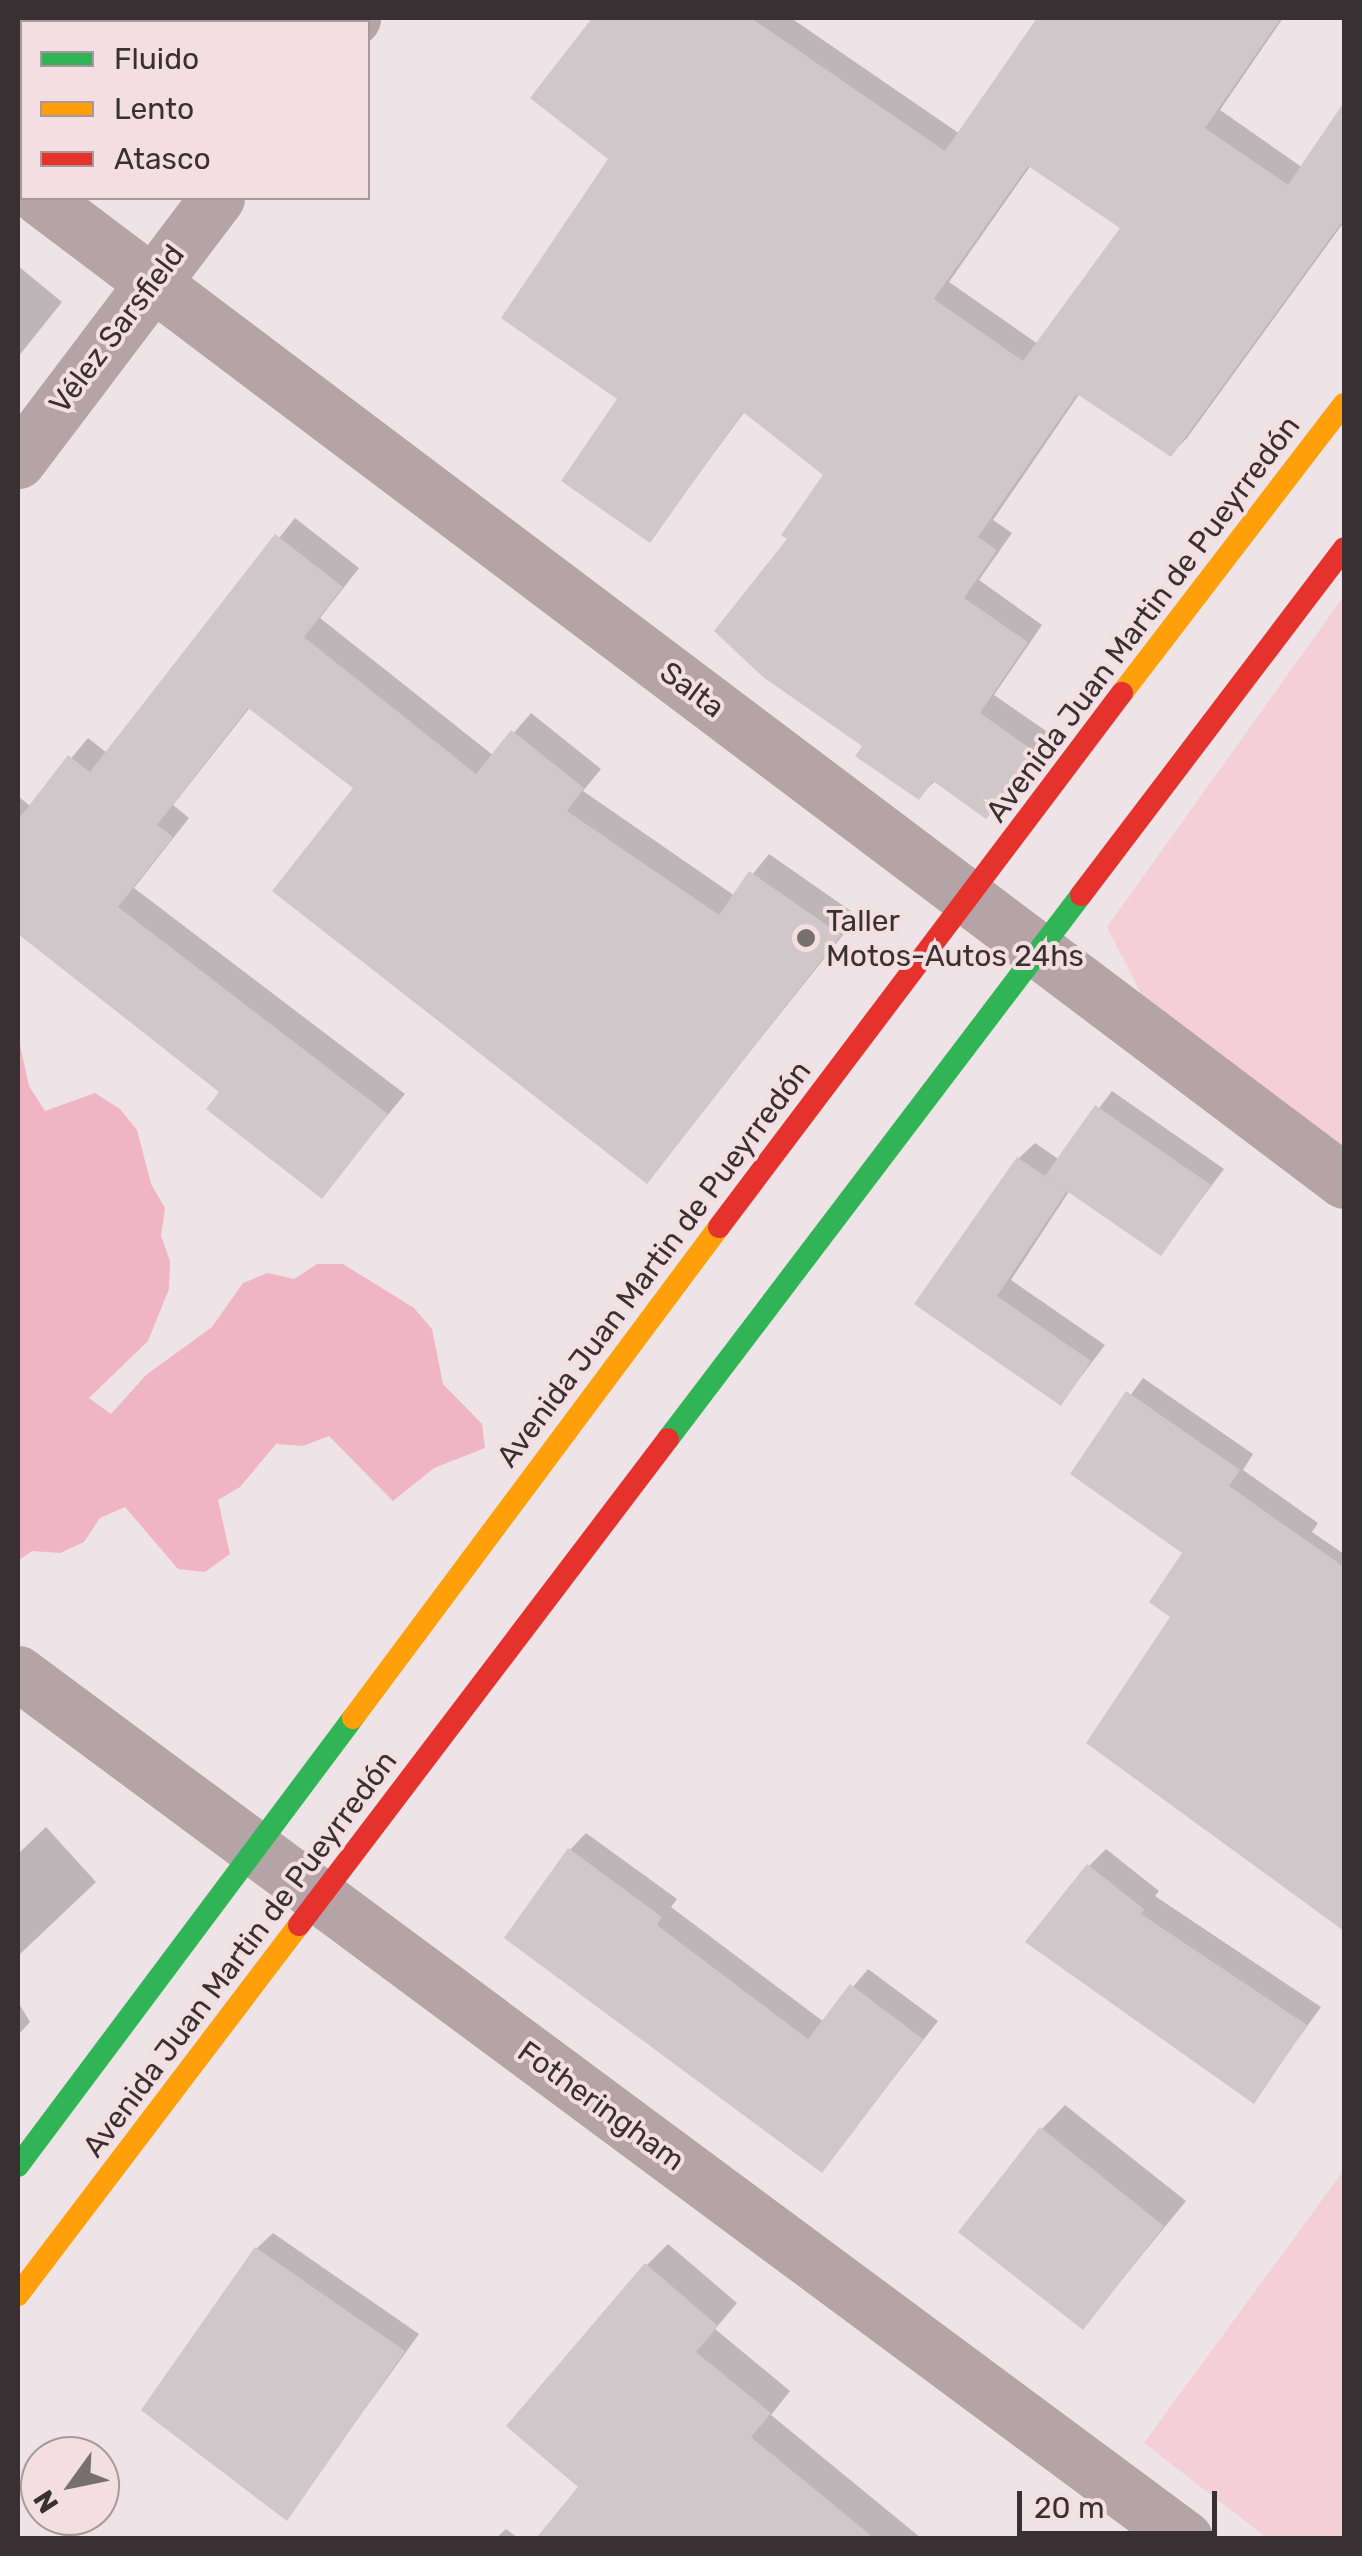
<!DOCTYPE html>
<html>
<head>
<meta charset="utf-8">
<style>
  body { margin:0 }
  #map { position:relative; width:1362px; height:2556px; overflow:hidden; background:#eee3e6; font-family:Rubik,sans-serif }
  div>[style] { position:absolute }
  .green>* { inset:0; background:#f4cfd8 }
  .water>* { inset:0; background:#efb5c4 }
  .shadow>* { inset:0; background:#0003 }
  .building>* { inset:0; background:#cfc7c9 }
  .street>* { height:55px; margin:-27.5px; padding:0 27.5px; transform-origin:27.5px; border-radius:27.5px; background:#b4a4a8 }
  .fast>* { height:22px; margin:-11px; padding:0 11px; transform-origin:11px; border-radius:11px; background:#30b455 }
  .slow>* { height:22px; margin:-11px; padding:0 11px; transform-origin:11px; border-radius:11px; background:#ff9f0a }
  .jam>* { height:22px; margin:-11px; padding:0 11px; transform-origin:11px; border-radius:11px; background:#e5322d }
  .dots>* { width:28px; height:28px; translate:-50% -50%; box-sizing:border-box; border:5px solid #f3dee3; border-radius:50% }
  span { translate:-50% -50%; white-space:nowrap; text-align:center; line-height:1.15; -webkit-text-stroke:8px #f3dee3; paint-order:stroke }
  .street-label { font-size:30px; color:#383032 }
  .poi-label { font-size:30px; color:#383032 }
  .left { translate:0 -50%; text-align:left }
  .frame { position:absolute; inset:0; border:20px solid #383032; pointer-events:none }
  .legend { position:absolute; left:20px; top:20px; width:350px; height:180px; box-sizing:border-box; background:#f3dee3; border:2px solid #a8989c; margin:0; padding:12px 18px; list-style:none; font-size:30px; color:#383032 }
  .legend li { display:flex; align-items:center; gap:20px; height:50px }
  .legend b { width:50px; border:2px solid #a8989c }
  .north { position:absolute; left:20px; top:2436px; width:100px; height:100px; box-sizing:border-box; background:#f3dee3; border:2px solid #a8989c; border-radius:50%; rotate:237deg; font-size:28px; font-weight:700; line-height:40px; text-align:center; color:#383032 }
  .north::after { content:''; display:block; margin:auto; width:35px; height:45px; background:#786f71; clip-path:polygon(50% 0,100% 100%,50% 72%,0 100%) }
  .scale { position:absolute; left:1017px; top:2491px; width:200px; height:45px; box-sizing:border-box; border:5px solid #383032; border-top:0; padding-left:12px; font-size:30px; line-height:35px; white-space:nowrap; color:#383032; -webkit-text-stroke:8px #f3dee3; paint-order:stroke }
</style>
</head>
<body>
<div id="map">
  <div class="green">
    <i style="clip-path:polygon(1344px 596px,1344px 1152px,1151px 1013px,1107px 927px)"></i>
    <i style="clip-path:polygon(1344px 2170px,1344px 2538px,1267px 2538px,1144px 2443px)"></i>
  </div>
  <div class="water">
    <i style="clip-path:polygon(18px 1036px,29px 1086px,45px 1111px,95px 1093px,120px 1109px,137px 1130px,151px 1184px,165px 1208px,161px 1236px,170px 1261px,169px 1289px,148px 1341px,89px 1398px,111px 1414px,146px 1375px,212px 1327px,243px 1283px,268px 1273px,294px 1279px,317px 1264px,343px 1264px,414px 1308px,432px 1329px,443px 1384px,482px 1424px,485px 1448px,434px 1468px,393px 1501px,329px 1436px,303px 1446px,276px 1444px,240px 1487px,218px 1500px,230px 1554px,205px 1572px,178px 1569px,125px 1507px,100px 1518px,84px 1542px,60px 1553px,32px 1551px,18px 1561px)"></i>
  </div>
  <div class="shadow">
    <i style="clip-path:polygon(129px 18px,159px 18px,154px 22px)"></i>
    <i style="clip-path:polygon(evenodd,596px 18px,791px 18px,960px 134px,1040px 18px,1283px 18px,1220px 110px,1303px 168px,1344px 112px,1344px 222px,1187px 438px,1171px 454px,1080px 393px,993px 520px,1012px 533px,979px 580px,1042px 625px,994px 695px,1052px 735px,986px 816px,936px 780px,919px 797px,866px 746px,790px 539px,826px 475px,745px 411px,650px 540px,621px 399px,612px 158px,534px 98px,596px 18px,1031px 165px,1124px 227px,1038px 344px,949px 282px,1031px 165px)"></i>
    <i style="clip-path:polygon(18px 266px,62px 302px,18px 357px)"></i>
    <i style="clip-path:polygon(295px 518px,359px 568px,320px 618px,494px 756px,531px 713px,601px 769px,583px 791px,735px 896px,769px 854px,858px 916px,647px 1181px,357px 788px,251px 706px,173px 805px,189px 818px,134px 888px,405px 1094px,322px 1195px,223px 1092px,18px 931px,18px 796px,31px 807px,88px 738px,107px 753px)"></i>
    <i style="clip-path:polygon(1112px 1091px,1224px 1169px,1161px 1253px,1070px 1190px,1011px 1280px,1105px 1345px,1061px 1403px,917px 1303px,1019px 1158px,1035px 1143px,1060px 1160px)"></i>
    <i style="clip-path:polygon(1143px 1378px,1253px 1454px,1243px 1470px,1318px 1523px,1312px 1532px,1344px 1554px,1344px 1928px,1089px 1743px,1174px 1617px,1186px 1552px,1073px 1474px)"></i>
    <i style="clip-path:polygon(46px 1827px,96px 1882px,18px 1956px,18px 1854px)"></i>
    <i style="clip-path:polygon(586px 1833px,677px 1899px,671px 1907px,824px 2022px,868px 1969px,938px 2021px,822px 2170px,570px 1850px)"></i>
    <i style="clip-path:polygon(1106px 1849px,1159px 1891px,1155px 1896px,1321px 2007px,1253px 2101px,1089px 1866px)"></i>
    <i style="clip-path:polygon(18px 2002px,30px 2022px,18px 2035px)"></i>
    <i style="clip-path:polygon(1065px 2105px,1186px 2201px,1083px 2327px,1042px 2129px)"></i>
    <i style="clip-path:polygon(273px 2233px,419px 2334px,287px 2517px,257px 2248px)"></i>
    <i style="clip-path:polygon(668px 2244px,737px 2303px,715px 2329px,790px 2391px,771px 2415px,921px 2538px,758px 2538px,705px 2495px,670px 2538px,539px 2538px,581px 2487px,647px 2265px)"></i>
    <i style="clip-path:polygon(506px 2529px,518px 2538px,496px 2538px)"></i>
  </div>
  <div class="building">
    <i style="clip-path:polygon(evenodd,592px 18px,751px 18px,945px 151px,1037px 18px,1281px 18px,1205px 128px,1288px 185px,1344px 102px,1344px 219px,1171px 457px,1077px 394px,978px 537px,997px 550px,964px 598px,1028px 642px,980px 713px,1037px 753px,986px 819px,933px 781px,919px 800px,855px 756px,862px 746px,763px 677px,714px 631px,787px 539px,781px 535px,823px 475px,743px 412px,650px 543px,561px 481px,617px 399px,501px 318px,608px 159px,530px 98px,592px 18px,1028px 166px,1120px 228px,1023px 361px,934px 299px,1028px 166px)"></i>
    <i style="clip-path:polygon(275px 534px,343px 587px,304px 637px,476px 774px,511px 730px,584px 788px,567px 811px,719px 915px,749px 871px,841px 935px,647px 1184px,272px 891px,353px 788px,248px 708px,157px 825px,173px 837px,118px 907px,388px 1114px,322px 1199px,206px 1109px,219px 1092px,18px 934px,18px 820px,68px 755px,90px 772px)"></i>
    <i style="clip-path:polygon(1095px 1105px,1211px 1185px,1161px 1256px,1045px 1176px)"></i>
    <i style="clip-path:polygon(1017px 1157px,1067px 1191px,997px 1296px,1091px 1361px,1061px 1406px,914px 1304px)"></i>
    <i style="clip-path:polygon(1126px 1391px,1240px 1470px,1229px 1486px,1344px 1567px,1344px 1931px,1086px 1743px,1170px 1617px,1149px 1602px,1182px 1553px,1070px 1474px)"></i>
    <i style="clip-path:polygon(568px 1848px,662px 1917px,657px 1925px,808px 2039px,850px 1984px,923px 2039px,822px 2173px,504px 1938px)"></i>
    <i style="clip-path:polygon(1087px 1864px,1144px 1909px,1141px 1914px,1307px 2025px,1254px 2104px,1025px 1942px)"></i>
    <i style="clip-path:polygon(1040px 2127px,1164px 2226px,1083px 2330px,958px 2232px)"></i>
    <i style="clip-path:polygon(255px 2247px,405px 2351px,287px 2521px,141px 2410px)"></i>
    <i style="clip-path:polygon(645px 2263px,718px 2326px,696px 2352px,771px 2413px,751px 2437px,874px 2538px,536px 2538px,578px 2487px,506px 2426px)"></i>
  </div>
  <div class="street">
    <i style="left:349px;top:22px;width:6px;rotate:-45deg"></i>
    <i style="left:40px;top:198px;width:1633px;rotate:37.01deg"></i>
    <i style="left:18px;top:461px;width:330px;rotate:-52.9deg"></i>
    <i style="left:18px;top:1673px;width:1453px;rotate:36.55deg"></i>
  </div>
  <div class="fast">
    <i style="left:668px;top:1439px;width:683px;rotate:-52.79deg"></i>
    <i style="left:18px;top:2166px;width:559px;rotate:-53.21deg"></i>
  </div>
  <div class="slow">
    <i style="left:1122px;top:693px;width:364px;rotate:-52.5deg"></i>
    <i style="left:353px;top:1718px;width:612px;rotate:-53.3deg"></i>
    <i style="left:18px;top:2295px;width:465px;rotate:-52.8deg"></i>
  </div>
  <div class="jam">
    <i style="left:1081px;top:895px;width:435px;rotate:-52.8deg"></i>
    <i style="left:719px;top:1227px;width:669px;rotate:-52.96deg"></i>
    <i style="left:299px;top:1925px;width:610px;rotate:-52.79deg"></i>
  </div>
  <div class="dots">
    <i style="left:806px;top:938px;background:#786f71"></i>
  </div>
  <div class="street-label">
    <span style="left:117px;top:329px;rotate:-53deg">Vélez Sarsfield</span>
    <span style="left:1143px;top:619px;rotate:-53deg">Avenida Juan Martin de Pueyrredón</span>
    <span style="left:692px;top:690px;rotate:37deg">Salta</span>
    <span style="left:654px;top:1264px;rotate:-53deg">Avenida Juan Martin de Pueyrredón</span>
    <span style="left:240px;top:1954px;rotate:-53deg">Avenida Juan Martin de Pueyrredón</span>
    <span style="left:601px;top:2106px;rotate:36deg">Fotheringham</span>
  </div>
  <div class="poi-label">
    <span class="left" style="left:826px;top:938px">Taller<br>Motos-Autos 24hs</span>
  </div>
  <div class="frame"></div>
  <ul class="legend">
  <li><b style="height:12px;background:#30b455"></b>Fluido</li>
  <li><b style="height:12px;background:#ff9f0a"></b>Lento</li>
  <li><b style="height:12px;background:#e5322d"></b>Atasco</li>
  </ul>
  <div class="north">N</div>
  <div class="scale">20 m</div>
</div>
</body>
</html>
